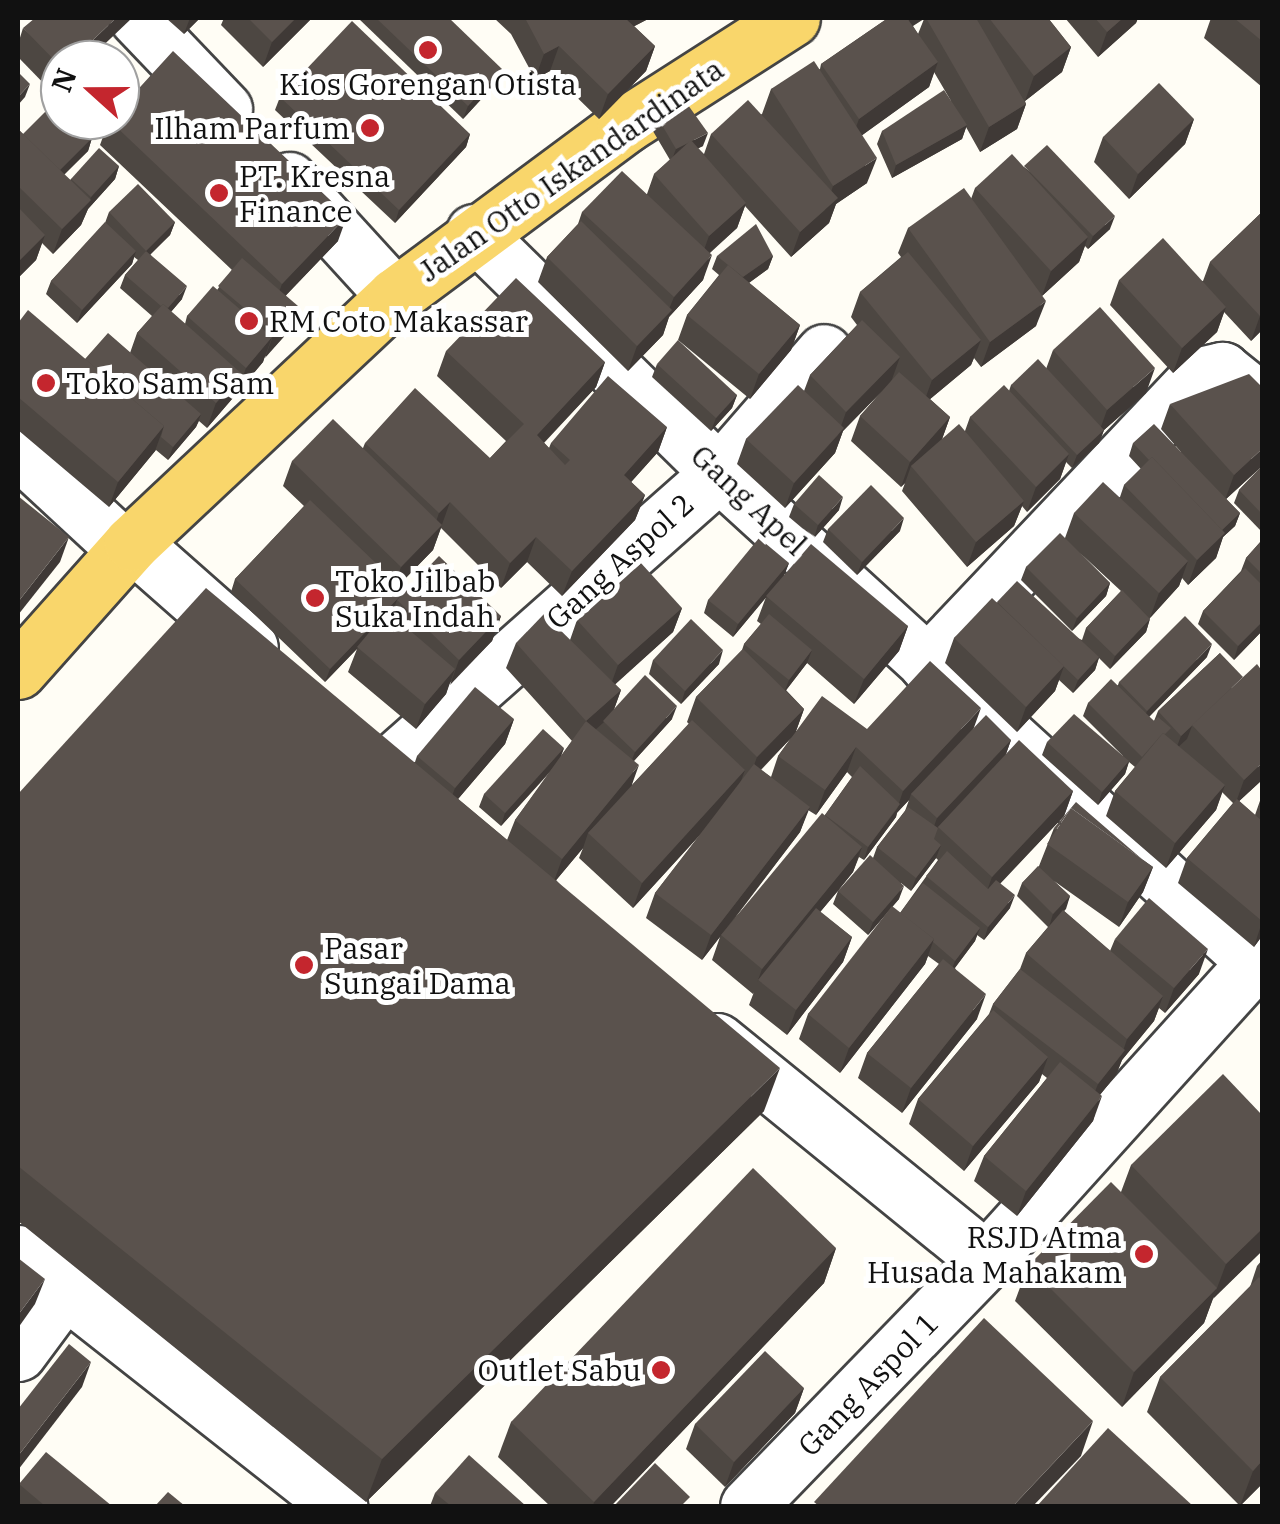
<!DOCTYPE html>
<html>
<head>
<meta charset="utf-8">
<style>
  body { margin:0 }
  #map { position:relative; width:1280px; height:1524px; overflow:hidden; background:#fffdf5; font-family:"IBM Plex Serif",serif }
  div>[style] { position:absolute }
  .roads { filter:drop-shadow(2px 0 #444) drop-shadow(-2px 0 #444) drop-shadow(0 2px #444) drop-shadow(0 -2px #444) }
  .minor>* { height:55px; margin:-27.5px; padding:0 27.5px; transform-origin:27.5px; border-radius:27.5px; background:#fff }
  .major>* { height:55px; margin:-27.5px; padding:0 27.5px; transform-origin:27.5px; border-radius:27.5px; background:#f9d66b }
  .wall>* { inset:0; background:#4d4742 }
  .shaded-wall>* { inset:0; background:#3f3936 }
  .building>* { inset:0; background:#5a524d }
  .dots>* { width:28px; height:28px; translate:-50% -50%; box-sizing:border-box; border:5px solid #fff; border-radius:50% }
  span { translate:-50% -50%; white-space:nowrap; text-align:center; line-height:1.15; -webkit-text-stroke:10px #fff; paint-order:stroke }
  .poi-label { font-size:30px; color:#111 }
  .right { translate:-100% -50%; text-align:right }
  .left { translate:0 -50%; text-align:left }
  .street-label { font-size:30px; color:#111 }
  .frame { position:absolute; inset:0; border:20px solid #111; pointer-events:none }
  .north { position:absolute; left:40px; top:40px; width:100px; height:100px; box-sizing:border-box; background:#fff; border:2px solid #a0a0a0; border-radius:50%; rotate:291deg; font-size:28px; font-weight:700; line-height:40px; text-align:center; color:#111 }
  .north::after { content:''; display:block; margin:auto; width:35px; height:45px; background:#c4262e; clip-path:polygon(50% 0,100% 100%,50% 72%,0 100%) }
</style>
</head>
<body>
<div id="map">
  <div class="roads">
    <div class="minor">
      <i style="left:137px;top:18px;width:126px;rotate:46.3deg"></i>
      <i style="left:289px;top:180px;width:157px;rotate:47.6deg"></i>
      <i style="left:474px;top:232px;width:344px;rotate:44.5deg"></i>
      <i style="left:719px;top:473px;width:726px;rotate:42.37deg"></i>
      <i style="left:18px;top:450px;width:147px;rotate:42.8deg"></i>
      <i style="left:132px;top:543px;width:157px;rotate:41.4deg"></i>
      <i style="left:927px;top:664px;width:398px;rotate:-46.6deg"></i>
      <i style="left:1200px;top:375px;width:23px;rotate:-13deg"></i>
      <i style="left:1222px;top:370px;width:51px;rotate:38.7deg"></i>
      <i style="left:387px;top:767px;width:443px;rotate:-41.5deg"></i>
      <i style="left:719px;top:473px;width:160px;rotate:-49deg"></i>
      <i style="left:717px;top:1041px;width:347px;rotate:39.1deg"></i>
      <i style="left:18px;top:1253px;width:409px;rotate:38.2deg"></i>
      <i style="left:18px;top:1353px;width:77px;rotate:-53.4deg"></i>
      <i style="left:748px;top:1506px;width:342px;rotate:-45.9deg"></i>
      <i style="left:986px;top:1260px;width:411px;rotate:-47.9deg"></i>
    </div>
    <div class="major">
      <i style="left:18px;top:671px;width:171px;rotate:-48.3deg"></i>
      <i style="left:132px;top:543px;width:361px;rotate:-43.2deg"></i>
      <i style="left:395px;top:296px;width:287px;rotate:-36.6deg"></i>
      <i style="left:625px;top:125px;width:198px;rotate:-32.6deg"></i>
    </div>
  </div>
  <div class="wall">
    <i style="clip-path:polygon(166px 18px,200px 18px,184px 34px)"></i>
    <i style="clip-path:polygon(224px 18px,312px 18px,263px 67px,221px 25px)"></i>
    <i style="clip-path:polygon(358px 18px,449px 18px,497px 82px,463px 119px)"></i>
    <i style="clip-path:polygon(494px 18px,650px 18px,634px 26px,655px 46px,646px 71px,599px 119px,550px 71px,535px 79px,511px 34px)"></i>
    <i style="clip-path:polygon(evenodd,888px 18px,1048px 18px,1071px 47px,1062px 72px,1025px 101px,1026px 104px,1017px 129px,980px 152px,966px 127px,962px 139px,892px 178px,877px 144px,882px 131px,951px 101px,934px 72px,929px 87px,862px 135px,867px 183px,836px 204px,829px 223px,791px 257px,745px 206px,737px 228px,710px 253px,703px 280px,669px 317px,663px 335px,628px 371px,538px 282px,547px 257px,578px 224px,582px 212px,647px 194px,654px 174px,670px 160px,650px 126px,655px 113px,703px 146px,698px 148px,704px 154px,711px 134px,762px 114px,771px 89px,820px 69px,821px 64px,888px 18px,924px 19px,918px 34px,913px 26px,924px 19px)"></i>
    <i style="clip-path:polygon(1065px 18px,1138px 18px,1136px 23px,1098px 57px)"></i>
    <i style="clip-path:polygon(1211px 18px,1262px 18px,1262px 87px,1204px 38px)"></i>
    <i style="clip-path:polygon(23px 28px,60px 60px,60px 88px,54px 94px,18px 57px,18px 44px)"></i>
    <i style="clip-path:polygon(280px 97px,470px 134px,466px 147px,395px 223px,275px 110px)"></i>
    <i style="clip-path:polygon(1194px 119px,1185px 144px,1129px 199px,1094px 162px,1103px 137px)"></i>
    <i style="clip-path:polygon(109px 120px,338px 241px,286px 295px,289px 331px,264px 358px,263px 362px,237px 393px,235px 391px,232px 399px,207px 428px,199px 421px,196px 427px,168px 460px,156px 450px,109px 507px,18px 430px,18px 323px,85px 359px,130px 353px,137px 333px,152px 316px,120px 288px,125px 275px,138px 260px,134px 257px,132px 264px,77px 323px,46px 294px,51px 281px,105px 223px,109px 212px,175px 222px,170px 235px,150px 254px,182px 299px,171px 312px,185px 324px,187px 316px,217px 290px,232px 270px,100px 145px)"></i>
    <i style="clip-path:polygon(18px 129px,23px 134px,92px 138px,88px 151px,64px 175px,70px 180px,71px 179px,119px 166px,115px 179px,88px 209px,81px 225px,53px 254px,42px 243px,36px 260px,18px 278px)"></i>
    <i style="clip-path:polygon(1024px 167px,1110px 229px,1088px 249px,1085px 246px,1079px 262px,1042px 296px,1036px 326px,981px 367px,974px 358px,971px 365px,930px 399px,950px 417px,942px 439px,965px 431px,970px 417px,1009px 391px,1011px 385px,1046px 369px,1053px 350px,1146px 393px,1104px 430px,1099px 443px,1072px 468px,1066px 462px,1060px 479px,1027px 512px,1022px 506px,1014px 526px,967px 567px,902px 491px,905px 483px,901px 487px,851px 441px,860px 416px,881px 392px,843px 431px,835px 453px,785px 508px,737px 464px,746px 439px,804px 391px,810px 375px,857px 325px,851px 317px,860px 292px,901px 257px,898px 253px,908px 228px,971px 199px,975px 188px)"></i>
    <i style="clip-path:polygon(1262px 212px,1262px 330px,1251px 341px,1224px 312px,1217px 332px,1173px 373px,1110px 305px,1119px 280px,1203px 281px,1210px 262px)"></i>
    <i style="clip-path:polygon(717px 256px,773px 256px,768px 269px,749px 283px,800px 325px,791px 350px,750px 399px,678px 340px,687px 315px,719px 275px,712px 269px)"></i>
    <i style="clip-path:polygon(446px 351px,605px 362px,596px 387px,544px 443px,549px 448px,551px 443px,667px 427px,658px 452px,631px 482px,645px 495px,635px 520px,562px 596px,527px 562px,501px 588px,441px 528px,433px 550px,399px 585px,405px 591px,501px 616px,492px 641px,449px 684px,446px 694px,416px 729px,348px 672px,357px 649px,325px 682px,231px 592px,235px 579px,304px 506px,283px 486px,292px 461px,363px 448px,365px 443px,490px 458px,506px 441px,437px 376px)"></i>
    <i style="clip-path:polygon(657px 364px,737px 395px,732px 408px,711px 431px,652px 377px)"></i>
    <i style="clip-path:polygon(1170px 404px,1262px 466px,1226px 499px,1240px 513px,1235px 526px,1223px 537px,1216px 558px,1188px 585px,1182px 578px,1179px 586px,1150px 618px,1146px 632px,1110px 669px,1099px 658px,1095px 670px,1073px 693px,1059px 680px,1055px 691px,1017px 732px,945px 663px,954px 638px,997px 602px,1082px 640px,1086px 628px,1121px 591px,1080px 553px,1110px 583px,1106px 596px,1072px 631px,1021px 580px,1026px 567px,1065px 538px,1074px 513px,1120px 497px,1124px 485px,1141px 469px,1129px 456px,1133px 443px,1181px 452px,1161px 429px)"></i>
    <i style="clip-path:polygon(1262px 466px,1262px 532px,1234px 503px,1239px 490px)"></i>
    <i style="clip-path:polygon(794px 504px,839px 510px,814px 538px,789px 517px)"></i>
    <i style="clip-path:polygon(828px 529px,900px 531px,857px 575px,823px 542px)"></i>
    <i style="clip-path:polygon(1262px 540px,1262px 631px,1234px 660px,1198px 624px,1203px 611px,1241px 571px,1246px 558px)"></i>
    <i style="clip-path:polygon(evenodd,789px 563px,784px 575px,908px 626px,899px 651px,854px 704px,807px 663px,786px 690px,804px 709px,796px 731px,973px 729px,1011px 740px,1006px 754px,1073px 791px,1064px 816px,1000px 883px,1010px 908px,984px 940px,977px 935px,975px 941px,955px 968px,977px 1019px,902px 1113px,858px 1078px,867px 1053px,939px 964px,928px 956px,925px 964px,840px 1073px,799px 1039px,808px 1014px,900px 913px,938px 860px,936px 858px,911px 891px,901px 883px,899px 899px,868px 935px,833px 904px,838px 891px,820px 912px,852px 937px,843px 962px,787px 1035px,749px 1005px,754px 992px,753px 994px,712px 960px,720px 937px,702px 960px,646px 918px,655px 893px,700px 835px,633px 908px,579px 858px,583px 848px,556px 880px,764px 1111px,366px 1502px,18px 1221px,18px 794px,415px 762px,417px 756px,514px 719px,505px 744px,458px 799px,507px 840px,515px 820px,550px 772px,501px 826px,479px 807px,484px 794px,564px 748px,561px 756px,572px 741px,506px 668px,516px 643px,570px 640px,577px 620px,682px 608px,673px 632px,615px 684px,621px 690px,614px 709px,672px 719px,634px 761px,632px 785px,689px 724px,687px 722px,696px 697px,742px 650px,744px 644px,761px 624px,757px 621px,766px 597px,733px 637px,704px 613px,708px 600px,789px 563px,791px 738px,778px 756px,771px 777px,761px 770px,791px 738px,789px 563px,847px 772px,852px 777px,825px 815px,735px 918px,800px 832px,808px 810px,816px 815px,847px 772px,789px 563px,909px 800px,905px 811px,877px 847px,873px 858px,838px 891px,853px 872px,859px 857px,864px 860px,896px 817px,897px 812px,909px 800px)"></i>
    <i style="clip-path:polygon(1220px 653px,1262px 780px,1239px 801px,1255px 815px,1262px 795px,1262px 936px,1254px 947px,1178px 883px,1187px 858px,1233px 803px,1222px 792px,1216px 810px,1166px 868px,1106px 816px,1115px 791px,1135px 767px,1129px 762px,1125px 774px,1098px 805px,1042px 755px,1047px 742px,1123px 756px,1083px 716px,1088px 703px,1118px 685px,1119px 682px,1207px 657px,1149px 717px,1154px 721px,1158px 711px)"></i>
    <i style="clip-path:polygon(653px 660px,719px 664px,681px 704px,649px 674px)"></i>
    <i style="clip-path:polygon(1054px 828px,1143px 860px,1153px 867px,1143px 892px,1119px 927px,1054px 881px,1070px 896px,1064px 911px,1110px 951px,1115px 939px,1199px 974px,1165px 1013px,1159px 1008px,1154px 1021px,1122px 1060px,1116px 1075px,1100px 1095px,1093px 1121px,1017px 1216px,974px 1181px,984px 1156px,1047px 1078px,1042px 1074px,1039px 1082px,964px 1171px,909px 1124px,918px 1099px,989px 1014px,993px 1004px,1020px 969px,1026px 953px,1048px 927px,1017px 896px,1022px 883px,1039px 866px)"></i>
    <i style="clip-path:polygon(1262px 1115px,1262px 1251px,1213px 1298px,1204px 1323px,1122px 1407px,1015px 1301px,1028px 1266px,1121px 1192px,1131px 1165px)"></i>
    <i style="clip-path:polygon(836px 1248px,824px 1283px,611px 1506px,550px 1506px,498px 1457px,511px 1422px)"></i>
    <i style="clip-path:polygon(1262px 1260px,1262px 1484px,1240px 1506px,1147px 1412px,1160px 1377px,1250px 1287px,1257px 1266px)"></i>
    <i style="clip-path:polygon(804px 1388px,795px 1413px,725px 1487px,686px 1449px,695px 1424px)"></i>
    <i style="clip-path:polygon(19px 1484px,112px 1506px,18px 1506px)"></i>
    <i style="clip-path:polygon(435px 1493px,526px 1506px,430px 1506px)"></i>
  </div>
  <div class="shaded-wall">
    <i style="clip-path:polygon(116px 18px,132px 18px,88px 60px,72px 60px)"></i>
    <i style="clip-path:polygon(190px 18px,200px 18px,184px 34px)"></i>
    <i style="clip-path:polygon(296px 18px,312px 18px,263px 67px,272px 42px)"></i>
    <i style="clip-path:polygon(619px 18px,650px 18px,612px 38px)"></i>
    <i style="clip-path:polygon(909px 18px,924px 18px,905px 31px)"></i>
    <i style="clip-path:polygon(1123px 18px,1138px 18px,1136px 23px,1098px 57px,1107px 32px)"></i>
    <i style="clip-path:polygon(559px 46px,550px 71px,535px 79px,544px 54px)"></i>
    <i style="clip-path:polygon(655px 46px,646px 71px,599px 119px,608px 94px)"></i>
    <i style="clip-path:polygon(1071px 47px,1062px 72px,1025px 101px,1034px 76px)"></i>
    <i style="clip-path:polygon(938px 62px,929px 87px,850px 144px,859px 119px)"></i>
    <i style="clip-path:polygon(502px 69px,497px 82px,463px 119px,468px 106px)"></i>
    <i style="clip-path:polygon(60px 76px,60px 88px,54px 94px)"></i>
    <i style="clip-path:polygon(30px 84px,25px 97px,18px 105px,18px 97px)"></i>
    <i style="clip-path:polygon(1026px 104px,1017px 129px,980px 152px,989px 127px)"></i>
    <i style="clip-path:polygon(1194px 119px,1185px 144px,1129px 199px,1138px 174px)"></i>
    <i style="clip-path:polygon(967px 125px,962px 139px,892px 178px,896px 165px)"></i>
    <i style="clip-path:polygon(708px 133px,703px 146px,671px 162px,676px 149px)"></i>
    <i style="clip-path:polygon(470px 134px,466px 147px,395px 223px,399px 210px)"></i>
    <i style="clip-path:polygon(92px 138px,88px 151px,54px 184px,59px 171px)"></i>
    <i style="clip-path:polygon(877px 158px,867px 183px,836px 204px,829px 223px,791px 257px,800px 232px,825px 210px,833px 186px)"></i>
    <i style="clip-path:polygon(119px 166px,115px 179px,88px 209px,81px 225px,53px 254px,62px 229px,89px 202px,91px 197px)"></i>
    <i style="clip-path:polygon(746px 203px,737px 228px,700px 261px,709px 236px)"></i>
    <i style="clip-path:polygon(347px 216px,338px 241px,273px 309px,282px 284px)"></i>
    <i style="clip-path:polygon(1115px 216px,1110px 229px,1088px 249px,1093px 236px)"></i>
    <i style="clip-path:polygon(175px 222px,170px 235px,141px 264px,146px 251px)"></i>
    <i style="clip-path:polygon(45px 235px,36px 260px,18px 278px,18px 262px)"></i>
    <i style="clip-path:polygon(1088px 237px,1079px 262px,1042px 296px,1051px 271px)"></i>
    <i style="clip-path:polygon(136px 251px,132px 264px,77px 323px,82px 310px)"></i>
    <i style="clip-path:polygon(712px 255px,703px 280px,669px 317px,663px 335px,628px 371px,637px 346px,667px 314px,674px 297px)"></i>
    <i style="clip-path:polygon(773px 256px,768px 269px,736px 292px,741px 278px)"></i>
    <i style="clip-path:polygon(187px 286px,182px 299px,161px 323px,166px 310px)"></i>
    <i style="clip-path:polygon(1046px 301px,1036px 326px,981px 367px,990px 342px)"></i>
    <i style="clip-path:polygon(298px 306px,289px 331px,265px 358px,274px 333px)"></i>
    <i style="clip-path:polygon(1226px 307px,1217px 332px,1173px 373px,1182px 348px)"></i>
    <i style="clip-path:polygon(1262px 314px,1262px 330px,1251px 341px,1260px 316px)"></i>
    <i style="clip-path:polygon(800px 325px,791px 350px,750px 399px,759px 374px)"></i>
    <i style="clip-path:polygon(272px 337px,263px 362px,237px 393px,246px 368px)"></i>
    <i style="clip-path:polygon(981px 340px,971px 365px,923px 405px,932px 380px)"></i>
    <i style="clip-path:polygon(900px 357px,891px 382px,843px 431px,835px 453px,785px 508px,794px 483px,838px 435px,846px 412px)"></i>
    <i style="clip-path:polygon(605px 362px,596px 387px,527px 460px,537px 435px)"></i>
    <i style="clip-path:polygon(1155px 368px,1146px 393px,1104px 430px,1099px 443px,1072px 468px,1077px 455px,1098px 435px,1107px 410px)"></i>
    <i style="clip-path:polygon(242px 374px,232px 399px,207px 428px,216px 403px)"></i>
    <i style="clip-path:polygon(737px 395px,732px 408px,711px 431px,716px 418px)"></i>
    <i style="clip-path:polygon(201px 414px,196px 427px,168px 460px,173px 447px)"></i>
    <i style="clip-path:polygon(950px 417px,941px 442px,911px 466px,905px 483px,901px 487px,910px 462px)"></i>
    <i style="clip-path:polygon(164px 426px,155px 451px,109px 507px,118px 482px)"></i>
    <i style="clip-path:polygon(667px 427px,658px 452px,615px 500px,624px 475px)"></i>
    <i style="clip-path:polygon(1262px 449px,1262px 466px,1225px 500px,1234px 475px)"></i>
    <i style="clip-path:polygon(1069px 454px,1060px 479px,1027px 512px,1036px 487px)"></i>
    <i style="clip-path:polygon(645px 495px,635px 520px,562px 596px,572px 571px)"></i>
    <i style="clip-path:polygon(843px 497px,839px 510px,814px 538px,818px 525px)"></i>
    <i style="clip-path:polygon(1024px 501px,1014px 526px,967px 567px,976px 542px)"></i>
    <i style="clip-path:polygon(450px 502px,433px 550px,392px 592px,401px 567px,431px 536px,439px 513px)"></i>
    <i style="clip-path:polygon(1240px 513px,1235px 526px,1223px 537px,1216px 558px,1188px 585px,1197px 560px,1219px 533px)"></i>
    <i style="clip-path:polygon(904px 518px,900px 531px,857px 575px,862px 562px)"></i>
    <i style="clip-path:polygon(69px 537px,60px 562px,18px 615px,18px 602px)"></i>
    <i style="clip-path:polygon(536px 537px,527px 562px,501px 588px,510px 563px)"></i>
    <i style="clip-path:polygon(1188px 561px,1179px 586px,1150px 618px,1159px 593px)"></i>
    <i style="clip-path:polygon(789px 563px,784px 576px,733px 637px,738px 624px)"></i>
    <i style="clip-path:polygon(1110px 583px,1106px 596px,1072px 631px,1077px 618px)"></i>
    <i style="clip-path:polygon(405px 591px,397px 600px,393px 611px,325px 682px,330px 669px)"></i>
    <i style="clip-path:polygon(682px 608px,673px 632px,609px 690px,618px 665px)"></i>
    <i style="clip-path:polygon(501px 616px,492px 641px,450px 685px,459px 660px)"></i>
    <i style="clip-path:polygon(1150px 619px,1146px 632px,1110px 669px,1115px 656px)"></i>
    <i style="clip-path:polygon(1262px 622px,1262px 631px,1234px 660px,1238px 646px)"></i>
    <i style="clip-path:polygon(908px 626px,899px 651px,854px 704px,864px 679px)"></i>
    <i style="clip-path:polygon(1212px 644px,1207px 657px,1142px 724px,1147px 711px)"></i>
    <i style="clip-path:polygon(723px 650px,719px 664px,681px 704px,685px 691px)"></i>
    <i style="clip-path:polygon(812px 650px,807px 663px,784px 693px,789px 680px)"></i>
    <i style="clip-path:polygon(1099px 657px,1095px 670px,1073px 693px,1078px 680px)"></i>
    <i style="clip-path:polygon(1064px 666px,1055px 691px,1017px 732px,1026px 707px)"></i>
    <i style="clip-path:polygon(455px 669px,446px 694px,416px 729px,425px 704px)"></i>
    <i style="clip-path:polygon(621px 690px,612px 715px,577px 746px,586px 721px)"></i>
    <i style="clip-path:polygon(677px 706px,672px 719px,630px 765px,635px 752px)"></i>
    <i style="clip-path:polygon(981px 708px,972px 733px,911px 794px,909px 800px,897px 813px,896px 817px,864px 860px,868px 847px,897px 809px,903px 791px)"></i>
    <i style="clip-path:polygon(804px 709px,795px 734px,748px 782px,757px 757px)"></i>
    <i style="clip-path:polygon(514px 719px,505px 744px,446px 813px,455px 788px)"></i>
    <i style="clip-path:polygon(1192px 726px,1187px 739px,1176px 749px,1181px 736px)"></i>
    <i style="clip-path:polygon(1011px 740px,1002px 765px,938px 827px,928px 843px,937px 818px)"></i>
    <i style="clip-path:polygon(856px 747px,847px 772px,816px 815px,825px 790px)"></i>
    <i style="clip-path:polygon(564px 748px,559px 761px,501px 826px,505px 813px)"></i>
    <i style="clip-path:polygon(1129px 761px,1125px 774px,1098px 805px,1102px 792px)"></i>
    <i style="clip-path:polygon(1262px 763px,1262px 780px,1235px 805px,1244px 780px)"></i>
    <i style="clip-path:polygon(639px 765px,630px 790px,588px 833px,583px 848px,553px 884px,562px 859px)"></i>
    <i style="clip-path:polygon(745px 770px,736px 795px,633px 908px,642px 883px)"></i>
    <i style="clip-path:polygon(1225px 785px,1216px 810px,1166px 868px,1175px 843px)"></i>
    <i style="clip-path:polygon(1073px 791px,1064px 816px,983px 902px,992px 877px)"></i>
    <i style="clip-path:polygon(810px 807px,800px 832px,702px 960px,711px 935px)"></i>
    <i style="clip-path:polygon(941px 845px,936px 858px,911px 891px,916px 878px)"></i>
    <i style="clip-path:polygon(862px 847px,853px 872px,762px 983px,758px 980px,753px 994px,762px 969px)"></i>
    <i style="clip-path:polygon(1153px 867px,1143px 892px,1119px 927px,1128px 902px)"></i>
    <i style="clip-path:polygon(904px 886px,899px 899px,868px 935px,873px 922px)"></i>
    <i style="clip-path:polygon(1015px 895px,1010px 908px,984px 940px,988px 927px)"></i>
    <i style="clip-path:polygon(1070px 896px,1066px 909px,1049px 927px,1053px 914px)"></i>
    <i style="clip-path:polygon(1262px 922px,1262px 936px,1254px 947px)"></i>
    <i style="clip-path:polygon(980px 928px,975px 941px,950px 974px,955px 961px)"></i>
    <i style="clip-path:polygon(852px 937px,843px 962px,787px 1035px,796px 1010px)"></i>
    <i style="clip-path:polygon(934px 939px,925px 964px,840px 1073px,849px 1048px)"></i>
    <i style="clip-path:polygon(1208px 949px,1199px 974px,1165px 1013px,1174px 988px)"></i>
    <i style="clip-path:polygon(986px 994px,977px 1019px,902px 1113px,911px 1088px)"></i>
    <i style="clip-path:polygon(1163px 996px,1154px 1021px,1122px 1060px,1116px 1075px,1088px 1109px,1098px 1084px,1122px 1054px,1127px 1039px)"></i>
    <i style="clip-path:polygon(1048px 1057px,1039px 1082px,964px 1171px,973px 1146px)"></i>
    <i style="clip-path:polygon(780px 1068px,764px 1111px,366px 1502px,382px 1459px)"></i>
    <i style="clip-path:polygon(1102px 1096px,1093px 1121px,1017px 1216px,1026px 1191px)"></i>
    <i style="clip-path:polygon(1262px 1229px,1262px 1251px,1213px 1299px,1226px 1264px)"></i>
    <i style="clip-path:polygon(836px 1248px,824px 1283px,611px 1506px,593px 1506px,594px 1502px)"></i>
    <i style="clip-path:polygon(45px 1279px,35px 1304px,18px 1328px,18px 1315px)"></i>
    <i style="clip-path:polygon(1217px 1288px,1204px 1323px,1122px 1407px,1134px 1372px)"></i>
    <i style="clip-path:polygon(91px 1362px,82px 1387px,18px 1470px,18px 1456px)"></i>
    <i style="clip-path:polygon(804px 1388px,795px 1413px,725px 1487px,734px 1462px)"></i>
    <i style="clip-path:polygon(1093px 1421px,1081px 1456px,1033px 1506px,1013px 1506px)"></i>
    <i style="clip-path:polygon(1262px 1461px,1262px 1484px,1240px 1506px,1253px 1471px)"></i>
  </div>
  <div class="building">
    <i style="clip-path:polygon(35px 18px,116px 18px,72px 60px,60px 60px,60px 66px,23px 28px)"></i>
    <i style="clip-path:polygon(248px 18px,296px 18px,272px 42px)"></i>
    <i style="clip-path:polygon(376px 18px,449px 18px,502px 69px,468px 106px)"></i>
    <i style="clip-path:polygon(525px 18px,625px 18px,655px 46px,608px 94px,559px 46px,544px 54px)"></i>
    <i style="clip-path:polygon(888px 18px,907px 18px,938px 62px,859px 119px,821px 64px)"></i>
    <i style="clip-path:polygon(926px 18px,976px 18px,1026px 104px,989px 127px)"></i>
    <i style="clip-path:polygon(989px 18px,1048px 18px,1071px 47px,1034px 76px)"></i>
    <i style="clip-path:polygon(1095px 18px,1123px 18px,1107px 32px)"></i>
    <i style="clip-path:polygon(1234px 18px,1262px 18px,1262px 41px)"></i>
    <i style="clip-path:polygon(352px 21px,470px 134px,399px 210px,280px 97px)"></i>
    <i style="clip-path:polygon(173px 51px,347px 216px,282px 284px,109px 120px,120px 120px,120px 109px)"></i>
    <i style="clip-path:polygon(814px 61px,877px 158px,833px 186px,771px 89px)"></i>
    <i style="clip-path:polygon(18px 72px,30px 84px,18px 97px)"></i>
    <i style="clip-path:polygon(1159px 83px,1194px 119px,1138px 174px,1103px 137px)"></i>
    <i style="clip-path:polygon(944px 90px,967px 125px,896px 165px,882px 131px)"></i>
    <i style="clip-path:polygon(683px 98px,708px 133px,676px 149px,655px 113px)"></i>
    <i style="clip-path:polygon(748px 100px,838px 198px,800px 232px,711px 134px)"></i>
    <i style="clip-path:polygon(56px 101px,60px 106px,60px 120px,74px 120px,92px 138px,60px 170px,23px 134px)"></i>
    <i style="clip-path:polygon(18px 129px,91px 200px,62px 229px,18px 186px)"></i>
    <i style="clip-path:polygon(691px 140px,746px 203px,709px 236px,654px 174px)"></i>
    <i style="clip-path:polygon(1047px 145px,1115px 216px,1093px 236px,1024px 166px)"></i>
    <i style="clip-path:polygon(99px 148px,119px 166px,91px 197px,71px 179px)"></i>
    <i style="clip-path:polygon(1012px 154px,1088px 237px,1051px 271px,975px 188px)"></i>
    <i style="clip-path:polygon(622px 171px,712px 255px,674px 297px,582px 212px)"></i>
    <i style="clip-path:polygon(138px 184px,175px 222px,146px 251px,109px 212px)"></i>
    <i style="clip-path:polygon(964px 188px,1046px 301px,990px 342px,908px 228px)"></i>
    <i style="clip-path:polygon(18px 207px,45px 235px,18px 262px)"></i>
    <i style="clip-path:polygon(1262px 212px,1262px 314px,1260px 316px,1210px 262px)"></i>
    <i style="clip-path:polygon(581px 221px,672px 310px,637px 346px,547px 257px)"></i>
    <i style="clip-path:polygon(105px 222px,136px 251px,82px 310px,51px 281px)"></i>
    <i style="clip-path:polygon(756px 224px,773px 256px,743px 277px,717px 256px)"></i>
    <i style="clip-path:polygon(1163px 238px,1226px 307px,1182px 348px,1119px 280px)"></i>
    <i style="clip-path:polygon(146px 251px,187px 286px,168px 308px,163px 304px,161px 306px,125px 275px)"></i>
    <i style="clip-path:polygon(908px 252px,981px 340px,932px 380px,860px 292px)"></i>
    <i style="clip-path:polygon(242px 258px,298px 306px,274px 333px,218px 286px)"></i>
    <i style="clip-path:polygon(728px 265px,800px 325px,759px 374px,687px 315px)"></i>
    <i style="clip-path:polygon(516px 278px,605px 362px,537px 435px,565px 465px,570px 460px,551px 443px,608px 376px,667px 427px,624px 475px,645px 495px,572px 571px,536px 537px,510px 563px,450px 502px,439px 513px,365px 443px,415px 388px,490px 458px,524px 424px,446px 351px)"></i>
    <i style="clip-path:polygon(213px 286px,272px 337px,246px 368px,187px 316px)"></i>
    <i style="clip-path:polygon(163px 304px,242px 374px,216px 403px,137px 333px)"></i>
    <i style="clip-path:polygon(1100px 307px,1155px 368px,1107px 410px,1053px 350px)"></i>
    <i style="clip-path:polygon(28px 310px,164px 426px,118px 482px,18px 397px,18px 323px)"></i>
    <i style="clip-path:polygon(862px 320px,900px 357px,846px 412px,810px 375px)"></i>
    <i style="clip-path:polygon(108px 333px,201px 414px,173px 447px,161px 437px,164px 426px,85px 359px)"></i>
    <i style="clip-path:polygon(678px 340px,737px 395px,716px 418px,657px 364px)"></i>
    <i style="clip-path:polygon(1038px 359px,1104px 430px,1077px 455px,1011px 385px)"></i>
    <i style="clip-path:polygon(899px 372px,950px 417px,910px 462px,860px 416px)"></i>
    <i style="clip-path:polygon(1249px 374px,1262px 387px,1262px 449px,1234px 475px,1170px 404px)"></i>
    <i style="clip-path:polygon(798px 385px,844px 428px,794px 483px,746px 439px)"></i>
    <i style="clip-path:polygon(1004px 385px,1069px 454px,1036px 487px,970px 417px)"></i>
    <i style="clip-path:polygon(333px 419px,442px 525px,401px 567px,292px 461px)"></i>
    <i style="clip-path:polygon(959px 424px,1024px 501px,976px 542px,911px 466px)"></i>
    <i style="clip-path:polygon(1154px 424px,1240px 513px,1222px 530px,1152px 457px,1149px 460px,1133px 443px)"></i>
    <i style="clip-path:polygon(1152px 457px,1225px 533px,1197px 560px,1124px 485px)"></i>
    <i style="clip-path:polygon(1262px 466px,1262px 514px,1239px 490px)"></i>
    <i style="clip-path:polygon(819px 475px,843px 497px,818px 525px,794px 504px)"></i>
    <i style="clip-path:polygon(1103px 482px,1188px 561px,1159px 593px,1074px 513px)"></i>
    <i style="clip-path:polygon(871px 485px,904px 518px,862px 562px,828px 529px)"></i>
    <i style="clip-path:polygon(18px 496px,69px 537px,18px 602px)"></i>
    <i style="clip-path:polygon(310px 500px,405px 591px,330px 669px,235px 579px)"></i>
    <i style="clip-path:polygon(1060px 533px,1110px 583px,1077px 618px,1026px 567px)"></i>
    <i style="clip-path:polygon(759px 538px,789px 563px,738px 624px,708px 600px)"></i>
    <i style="clip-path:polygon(1262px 540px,1262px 574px,1246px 558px)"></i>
    <i style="clip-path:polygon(811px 544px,908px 626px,864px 679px,766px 596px)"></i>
    <i style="clip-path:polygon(439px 556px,501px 616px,459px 660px,397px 600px)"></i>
    <i style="clip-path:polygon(640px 562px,682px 608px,618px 665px,577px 620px)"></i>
    <i style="clip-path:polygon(1245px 568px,1262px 585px,1262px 622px,1238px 646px,1203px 611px)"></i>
    <i style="clip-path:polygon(1017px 581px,1099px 657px,1078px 680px,997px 602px)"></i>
    <i style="clip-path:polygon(206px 588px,780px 1068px,382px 1459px,18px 1166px,18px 794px)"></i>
    <i style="clip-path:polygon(1122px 590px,1150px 619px,1115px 656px,1086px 628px)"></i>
    <i style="clip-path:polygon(992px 598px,1064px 666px,1026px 707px,954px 638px)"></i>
    <i style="clip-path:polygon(387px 611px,455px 669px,425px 704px,357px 647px)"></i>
    <i style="clip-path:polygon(544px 614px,621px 690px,586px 721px,516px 643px)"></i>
    <i style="clip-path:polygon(769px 614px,812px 650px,789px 680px,744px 644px)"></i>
    <i style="clip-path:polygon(1185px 616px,1212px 644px,1147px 711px,1119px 682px)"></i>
    <i style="clip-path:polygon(691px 619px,723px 650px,685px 691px,653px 660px)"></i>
    <i style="clip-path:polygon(743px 649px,804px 709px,757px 757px,696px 697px)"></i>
    <i style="clip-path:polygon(1220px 653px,1243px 677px,1181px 736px,1158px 711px)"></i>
    <i style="clip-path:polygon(930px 661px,981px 708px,903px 791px,856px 747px,825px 790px,778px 756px,822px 696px,867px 729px)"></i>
    <i style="clip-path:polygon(1257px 664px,1262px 671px,1262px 763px,1244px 780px,1192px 725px)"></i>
    <i style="clip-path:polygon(645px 675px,677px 706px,635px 752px,603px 721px)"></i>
    <i style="clip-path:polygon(1111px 679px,1154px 721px,1158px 717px,1171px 728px,1165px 734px,1163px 733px,1142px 757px,1088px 703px)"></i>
    <i style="clip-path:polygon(475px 687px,514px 719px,455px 788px,417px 756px)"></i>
    <i style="clip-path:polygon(1074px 714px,1129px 761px,1102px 792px,1047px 742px)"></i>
    <i style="clip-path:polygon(986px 715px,1011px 740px,937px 818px,911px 794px)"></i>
    <i style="clip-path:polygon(692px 720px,745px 770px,642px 883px,588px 833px)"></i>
    <i style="clip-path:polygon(586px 721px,639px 765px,562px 859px,515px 820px)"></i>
    <i style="clip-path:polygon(543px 729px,564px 748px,505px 813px,484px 794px)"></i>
    <i style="clip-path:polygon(1163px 733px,1225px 785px,1175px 843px,1115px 791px)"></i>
    <i style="clip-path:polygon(1019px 740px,1073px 791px,992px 877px,938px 827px)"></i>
    <i style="clip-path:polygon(754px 764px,810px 807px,711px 935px,655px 893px)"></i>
    <i style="clip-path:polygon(860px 766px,900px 804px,868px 847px,825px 815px)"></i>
    <i style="clip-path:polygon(1237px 799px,1262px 821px,1262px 921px,1187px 858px)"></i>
    <i style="clip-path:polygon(1076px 802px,1143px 860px,1071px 808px,1056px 830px,1054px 828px)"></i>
    <i style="clip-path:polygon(908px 807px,938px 828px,934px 839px,941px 845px,916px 878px,877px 847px)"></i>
    <i style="clip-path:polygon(1071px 808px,1153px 867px,1128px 902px,1047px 844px)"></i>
    <i style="clip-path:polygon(822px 813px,862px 847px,762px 969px,721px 935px)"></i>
    <i style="clip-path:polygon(947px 851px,988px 889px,996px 880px,1015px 895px,988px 927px,926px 876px)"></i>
    <i style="clip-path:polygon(870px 855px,904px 886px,873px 922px,838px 891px)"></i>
    <i style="clip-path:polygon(1038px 866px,1070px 896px,1053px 914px,1022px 883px)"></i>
    <i style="clip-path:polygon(923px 883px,980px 928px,955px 961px,933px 942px,934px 939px,900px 913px)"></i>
    <i style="clip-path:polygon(1149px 898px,1208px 949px,1174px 988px,1115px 939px)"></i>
    <i style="clip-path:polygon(892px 906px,934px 939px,849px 1048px,808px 1014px)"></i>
    <i style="clip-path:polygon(816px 908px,852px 937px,796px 1010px,758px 980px)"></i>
    <i style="clip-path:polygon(1063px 910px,1163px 996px,1127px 1039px,1026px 953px)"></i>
    <i style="clip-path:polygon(943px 959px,986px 994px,911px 1088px,867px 1053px)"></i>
    <i style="clip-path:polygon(1020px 969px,1125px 1050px,1098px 1084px,993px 1004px)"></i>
    <i style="clip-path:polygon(993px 1010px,1048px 1057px,973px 1146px,918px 1099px)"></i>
    <i style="clip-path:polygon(1060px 1062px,1102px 1096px,1026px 1191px,984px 1156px)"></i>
    <i style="clip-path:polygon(1223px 1074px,1262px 1115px,1262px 1229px,1226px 1264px,1131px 1165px)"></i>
    <i style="clip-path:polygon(753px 1168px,836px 1248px,594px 1502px,511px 1422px)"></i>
    <i style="clip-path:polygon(1111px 1182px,1217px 1288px,1134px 1372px,1028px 1266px)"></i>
    <i style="clip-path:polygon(18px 1258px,45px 1279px,18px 1315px)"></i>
    <i style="clip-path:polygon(1259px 1277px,1262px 1281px,1262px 1461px,1253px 1471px,1160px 1377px)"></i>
    <i style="clip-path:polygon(984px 1318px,1093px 1421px,1013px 1506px,819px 1506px,814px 1502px)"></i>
    <i style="clip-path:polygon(69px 1344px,91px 1362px,18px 1456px,18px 1409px)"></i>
    <i style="clip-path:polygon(765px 1351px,804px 1388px,734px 1462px,695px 1424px)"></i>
    <i style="clip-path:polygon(1108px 1428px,1193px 1506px,1037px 1506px)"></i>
    <i style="clip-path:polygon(46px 1452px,112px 1506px,45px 1506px,19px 1484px)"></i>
    <i style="clip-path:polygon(469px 1455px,526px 1506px,451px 1506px,435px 1493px)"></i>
    <i style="clip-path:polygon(655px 1463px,690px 1497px,681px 1506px,614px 1506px)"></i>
    <i style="clip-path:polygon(168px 1492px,185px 1506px,155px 1506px)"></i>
  </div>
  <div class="dots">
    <i style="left:428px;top:50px;background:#c4262e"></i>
    <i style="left:370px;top:128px;background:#c4262e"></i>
    <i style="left:219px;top:193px;background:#c4262e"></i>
    <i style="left:249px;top:321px;background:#c4262e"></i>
    <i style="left:46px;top:383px;background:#c4262e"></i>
    <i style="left:315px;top:598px;background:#c4262e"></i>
    <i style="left:304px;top:965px;background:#c4262e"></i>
    <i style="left:1144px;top:1254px;background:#c4262e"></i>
    <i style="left:661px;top:1370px;background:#c4262e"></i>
  </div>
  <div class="poi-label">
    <span style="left:428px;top:84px">Kios Gorengan Otista</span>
    <span class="right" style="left:350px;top:128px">Ilham Parfum</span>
    <span class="left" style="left:239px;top:193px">PT. Kresna<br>Finance</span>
    <span class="left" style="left:269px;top:321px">RM Coto Makassar</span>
    <span class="left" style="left:66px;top:383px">Toko Sam Sam</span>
    <span class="left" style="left:335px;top:598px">Toko Jilbab<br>Suka Indah</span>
    <span class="left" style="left:324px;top:965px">Pasar<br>Sungai Dama</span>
    <span class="right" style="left:1122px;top:1254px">RSJD Atma<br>Husada Mahakam</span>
    <span class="right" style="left:641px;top:1370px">Outlet Sabu</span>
  </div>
  <div class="street-label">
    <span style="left:571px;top:170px;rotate:-35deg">Jalan Otto Iskandardinata</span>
    <span style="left:749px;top:500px;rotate:43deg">Gang Apel</span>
    <span style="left:620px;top:561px;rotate:-42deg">Gang Aspol 2</span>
    <span style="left:868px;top:1384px;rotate:-46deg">Gang Aspol 1</span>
  </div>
  <div class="frame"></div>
  <div class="north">N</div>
</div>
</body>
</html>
